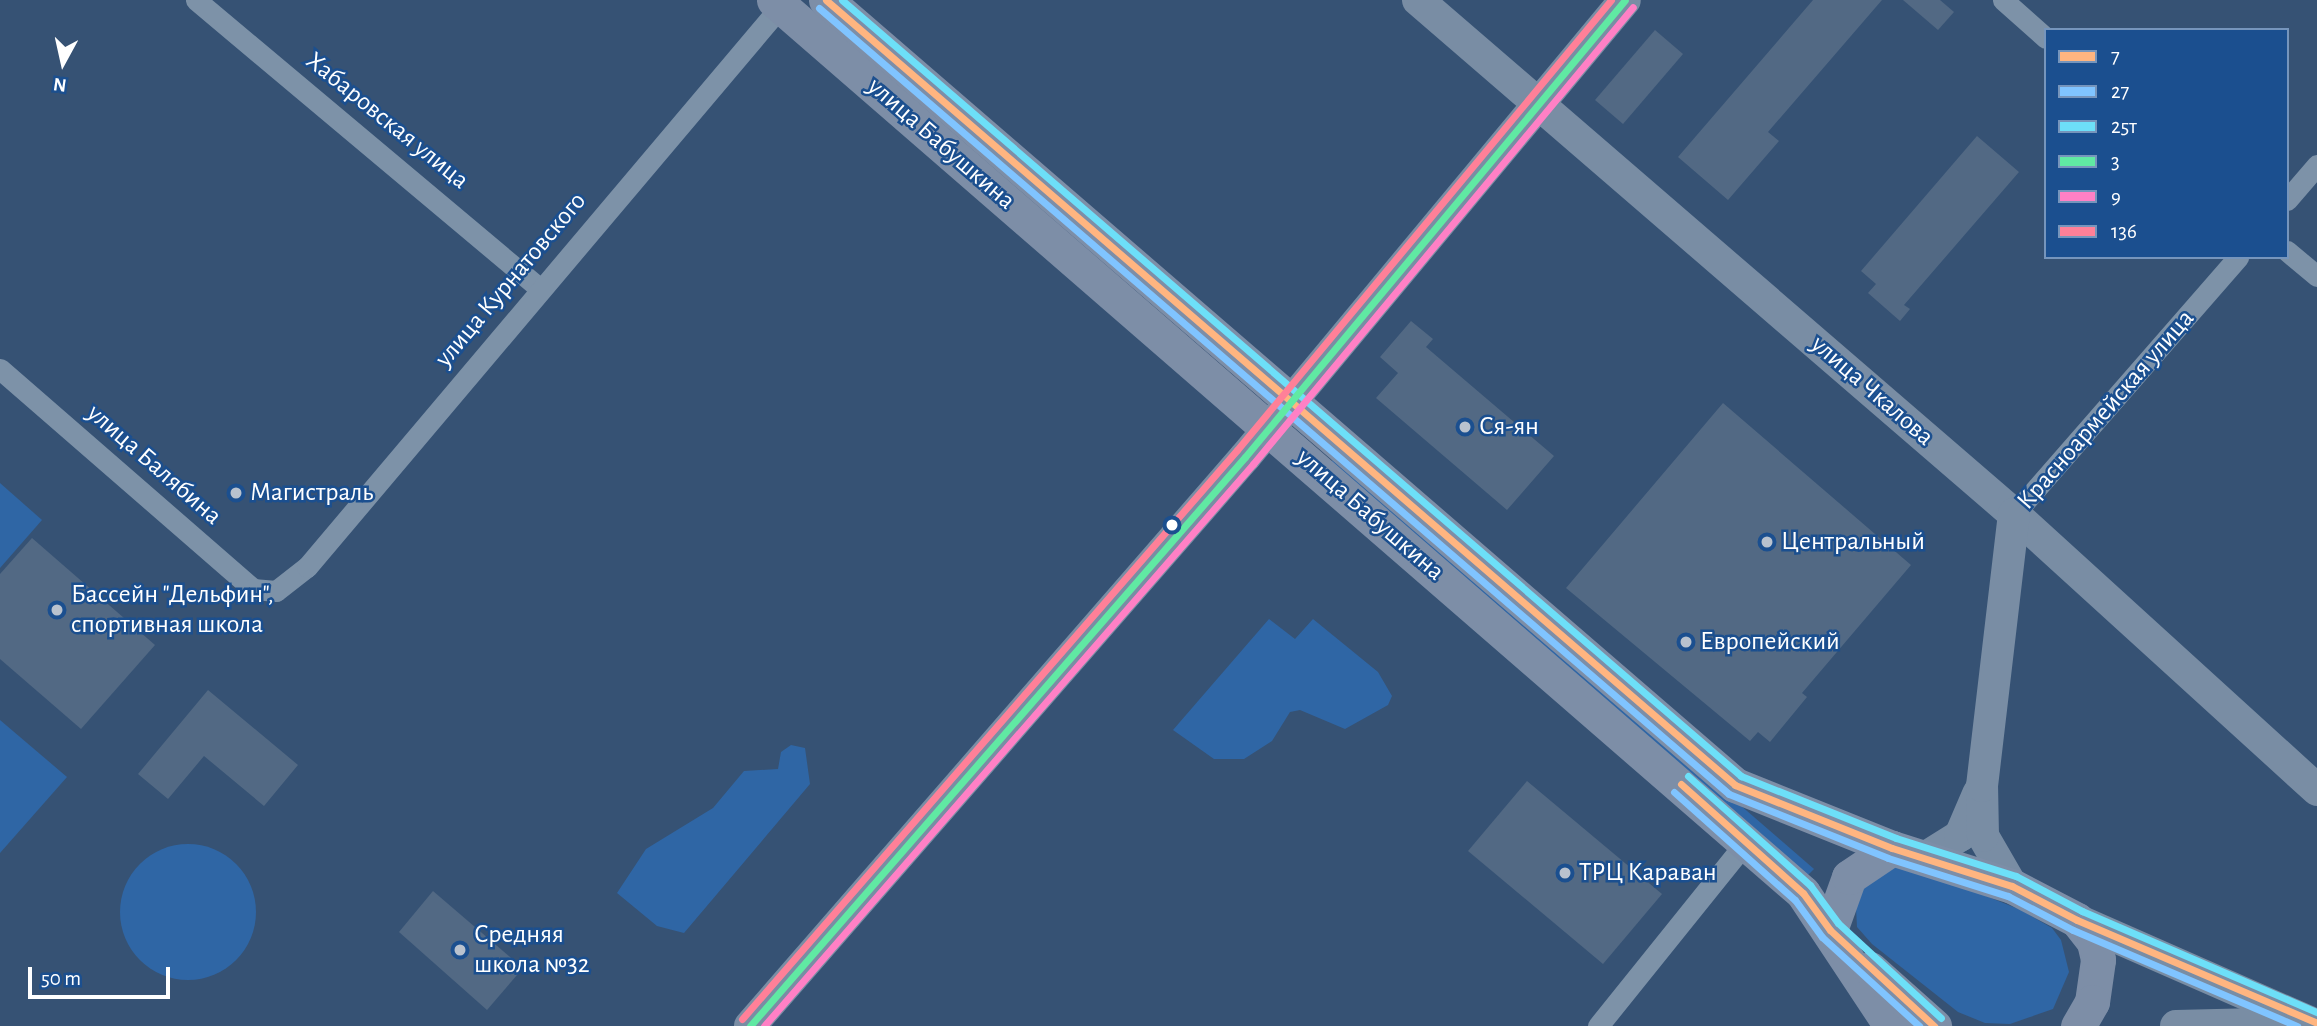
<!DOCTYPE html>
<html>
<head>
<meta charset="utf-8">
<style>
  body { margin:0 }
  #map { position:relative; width:2317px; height:1026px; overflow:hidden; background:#365274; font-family:"Alegreya Sans",sans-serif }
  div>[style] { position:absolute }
  .green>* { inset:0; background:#2f66a5 }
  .round { border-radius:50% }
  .building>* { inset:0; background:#526984 }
  .minor>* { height:21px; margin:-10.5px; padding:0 10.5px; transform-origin:10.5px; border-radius:10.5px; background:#7d92a8 }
  .secondary>* { height:32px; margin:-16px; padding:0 16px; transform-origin:16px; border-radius:16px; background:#798da4 }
  .primary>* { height:35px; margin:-17.5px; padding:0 17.5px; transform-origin:17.5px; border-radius:17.5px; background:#7d8ea7 }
  .bus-1>* { height:7px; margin:-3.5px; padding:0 3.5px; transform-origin:3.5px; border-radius:3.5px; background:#ffb580 }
  .bus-2>* { height:7px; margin:-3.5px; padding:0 3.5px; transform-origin:3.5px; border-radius:3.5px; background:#80c4ff }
  .bus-3>* { height:7px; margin:-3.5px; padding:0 3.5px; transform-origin:3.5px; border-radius:3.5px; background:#6ddff8 }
  .bus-4>* { height:7px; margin:-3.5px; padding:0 3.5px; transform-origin:3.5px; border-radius:3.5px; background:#60e9a3 }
  .bus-5>* { height:7px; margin:-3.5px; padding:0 3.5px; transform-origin:3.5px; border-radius:3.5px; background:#ff80c5 }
  .bus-6>* { height:7px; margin:-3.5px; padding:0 3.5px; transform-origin:3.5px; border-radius:3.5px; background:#ff8098 }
  .dots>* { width:19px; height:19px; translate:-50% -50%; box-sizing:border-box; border:4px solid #1b4f8f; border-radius:50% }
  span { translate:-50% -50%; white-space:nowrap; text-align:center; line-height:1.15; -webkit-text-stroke:5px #1b4f8f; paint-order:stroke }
  .street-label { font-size:26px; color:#fff }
  .poi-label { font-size:26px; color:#fff }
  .left { translate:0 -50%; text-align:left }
  .legend { position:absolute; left:2044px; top:28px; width:245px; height:231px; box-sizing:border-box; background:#1b4f8f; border:2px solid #7695bc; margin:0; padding:9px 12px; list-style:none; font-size:21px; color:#fff }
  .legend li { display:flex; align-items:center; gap:14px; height:35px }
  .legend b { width:35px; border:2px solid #7695bc }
  .north { position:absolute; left:28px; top:28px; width:70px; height:70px; -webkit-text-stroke:5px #1b4f8f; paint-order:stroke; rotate:188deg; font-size:19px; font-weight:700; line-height:28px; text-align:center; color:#fff }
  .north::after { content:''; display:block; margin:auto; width:24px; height:32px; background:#fff; clip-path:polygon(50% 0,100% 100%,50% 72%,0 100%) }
  .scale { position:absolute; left:28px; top:967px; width:142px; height:32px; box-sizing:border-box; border:4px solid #fff; border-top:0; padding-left:9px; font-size:21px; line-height:24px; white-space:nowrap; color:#fff; -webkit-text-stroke:5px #1b4f8f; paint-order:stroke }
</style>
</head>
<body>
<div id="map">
  <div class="green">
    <i style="clip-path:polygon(1337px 456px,1814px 869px,1803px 880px,1327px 466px)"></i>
    <i style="clip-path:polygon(0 483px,42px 520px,0 568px)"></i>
    <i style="clip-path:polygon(1269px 619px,1295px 639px,1313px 619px,1378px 672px,1392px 696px,1388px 705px,1345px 729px,1300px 710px,1290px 712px,1272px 741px,1244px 759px,1214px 759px,1173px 730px)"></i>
    <i style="clip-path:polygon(0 720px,67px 777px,0 853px)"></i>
    <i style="clip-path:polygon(791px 745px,805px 748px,810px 784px,684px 933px,657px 926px,617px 893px,646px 849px,713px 808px,744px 771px,778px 769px,781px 752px)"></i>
    <i class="round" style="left:120px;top:844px;width:136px;height:136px"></i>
    <i style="clip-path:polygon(1908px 865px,2021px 910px,2052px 928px,2061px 940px,2069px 972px,2053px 1009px,2010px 1024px,1985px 1023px,1958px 1012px,1872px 944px,1857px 927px,1855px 888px,1888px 866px)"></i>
  </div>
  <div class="building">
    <i style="clip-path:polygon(1813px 0,1882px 0,1768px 132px,1779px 141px,1728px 200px,1678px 157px)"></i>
    <i style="clip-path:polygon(1903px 0,1940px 0,1954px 12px,1938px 30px)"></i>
    <i style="clip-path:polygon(1655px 30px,1683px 54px,1623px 124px,1595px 100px)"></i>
    <i style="clip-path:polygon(1977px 136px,2019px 172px,1904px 305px,1910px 309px,1900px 321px,1868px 293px,1876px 284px,1861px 271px)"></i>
    <i style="clip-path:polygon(1411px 321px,1433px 339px,1426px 347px,1554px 456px,1507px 510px,1376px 398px,1398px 373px,1380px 357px)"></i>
    <i style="clip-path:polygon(1723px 403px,1911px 565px,1802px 693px,1807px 697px,1770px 742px,1758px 732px,1750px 741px,1566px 588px)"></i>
    <i style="clip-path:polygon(32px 538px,155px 645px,81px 729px,0 659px,0 574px)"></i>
    <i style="clip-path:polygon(208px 690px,298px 765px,264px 806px,204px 756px,168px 799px,138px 774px)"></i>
    <i style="clip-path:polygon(1527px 781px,1662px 894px,1603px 964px,1468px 851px)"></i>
    <i style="clip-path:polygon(433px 891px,523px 968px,487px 1010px,399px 932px)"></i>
  </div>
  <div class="minor">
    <i style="left:196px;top:0;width:448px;rotate:40deg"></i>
    <i style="left:2003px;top:0;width:57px;rotate:41.5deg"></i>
    <i style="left:2287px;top:200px;width:46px;rotate:-49.4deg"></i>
    <i style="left:2287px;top:251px;width:39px;rotate:40deg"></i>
    <i style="left:0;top:369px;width:335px;rotate:41deg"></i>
    <i style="left:253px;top:589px;width:23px;rotate:5deg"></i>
    <i style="left:276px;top:591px;width:39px;rotate:-38deg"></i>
    <i style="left:307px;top:567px;width:742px;rotate:-49.81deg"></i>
    <i style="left:2014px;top:514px;width:341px;rotate:-48.9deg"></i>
    <i style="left:1598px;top:1026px;width:236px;rotate:-51.2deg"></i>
  </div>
  <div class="secondary">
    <i style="left:1418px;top:0;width:787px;rotate:40.78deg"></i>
    <i style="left:2014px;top:514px;width:410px;rotate:42.3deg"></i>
    <i style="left:1926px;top:857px;width:40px;rotate:-32deg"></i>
    <i style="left:1960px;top:836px;width:46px;rotate:-66.8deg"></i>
    <i style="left:2012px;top:886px;width:58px;rotate:-120.1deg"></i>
    <i style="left:1983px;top:836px;width:50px;rotate:-91.1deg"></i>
    <i style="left:1982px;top:786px;width:274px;rotate:-83.3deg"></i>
    <i style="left:2077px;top:920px;width:253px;rotate:23.7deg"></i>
    <i style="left:750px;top:1026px;width:754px;rotate:-48.98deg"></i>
    <i style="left:1245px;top:457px;width:594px;rotate:-50.26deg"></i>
    <i style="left:2176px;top:1026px;width:126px;rotate:-1.4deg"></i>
  </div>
  <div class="primary">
    <i style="left:774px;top:0;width:1362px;rotate:40.95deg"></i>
    <i style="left:1803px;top:893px;width:159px;rotate:56.5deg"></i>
    <i style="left:826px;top:0;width:1201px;rotate:40.81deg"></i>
    <i style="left:1735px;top:785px;width:169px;rotate:21.9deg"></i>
    <i style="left:1892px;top:848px;width:126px;rotate:17.6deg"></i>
    <i style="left:2012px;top:886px;width:73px;rotate:27.6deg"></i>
    <i style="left:2077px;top:920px;width:28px;rotate:52deg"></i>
    <i style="left:2094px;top:942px;width:18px;rotate:77deg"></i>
    <i style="left:2098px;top:960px;width:42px;rotate:98.1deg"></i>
    <i style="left:2092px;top:1002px;width:28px;rotate:120deg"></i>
    <i style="left:1830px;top:930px;width:56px;rotate:-70.3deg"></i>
    <i style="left:1849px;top:877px;width:52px;rotate:-34deg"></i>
    <i style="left:1870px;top:969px;width:86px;rotate:41.7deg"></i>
  </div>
  <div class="bus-1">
    <i style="left:826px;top:0;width:1201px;rotate:40.81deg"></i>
    <i style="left:1735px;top:785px;width:169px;rotate:21.9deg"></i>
    <i style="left:1892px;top:848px;width:126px;rotate:17.6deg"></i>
    <i style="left:2012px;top:886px;width:73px;rotate:27.6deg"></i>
    <i style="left:2077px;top:920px;width:261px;rotate:23.2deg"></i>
    <i style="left:1681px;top:784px;width:164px;rotate:41.8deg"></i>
    <i style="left:1803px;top:893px;width:46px;rotate:53.9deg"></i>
    <i style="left:1830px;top:930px;width:142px;rotate:42.7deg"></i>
  </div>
  <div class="bus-2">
    <i style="left:819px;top:8px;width:1202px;rotate:40.82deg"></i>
    <i style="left:1729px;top:794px;width:171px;rotate:21.9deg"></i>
    <i style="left:1888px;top:858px;width:126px;rotate:17.6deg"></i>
    <i style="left:2008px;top:896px;width:73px;rotate:27.6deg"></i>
    <i style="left:2073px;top:930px;width:244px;rotate:23.2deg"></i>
    <i style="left:1674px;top:792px;width:162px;rotate:41.8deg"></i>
    <i style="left:1795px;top:900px;width:46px;rotate:53.9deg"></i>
    <i style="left:1822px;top:937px;width:132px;rotate:42.5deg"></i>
  </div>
  <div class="bus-3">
    <i style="left:842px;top:0;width:1188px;rotate:40.8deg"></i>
    <i style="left:1741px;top:776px;width:167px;rotate:21.8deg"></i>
    <i style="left:1896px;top:838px;width:126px;rotate:17.6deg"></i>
    <i style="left:2016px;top:876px;width:75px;rotate:27.9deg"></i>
    <i style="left:2082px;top:911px;width:256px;rotate:23.3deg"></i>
    <i style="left:1688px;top:776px;width:164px;rotate:41.8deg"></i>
    <i style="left:1810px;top:885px;width:47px;rotate:53.6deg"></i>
    <i style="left:1838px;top:923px;width:140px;rotate:42.7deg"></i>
  </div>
  <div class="bus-4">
    <i style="left:750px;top:1026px;width:754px;rotate:-48.98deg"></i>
    <i style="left:1245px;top:457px;width:594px;rotate:-50.26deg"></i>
  </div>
  <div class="bus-5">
    <i style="left:764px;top:1026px;width:745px;rotate:-48.97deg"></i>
    <i style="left:1253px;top:464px;width:594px;rotate:-50.26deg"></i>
  </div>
  <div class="bus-6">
    <i style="left:742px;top:1019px;width:754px;rotate:-48.98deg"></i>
    <i style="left:1237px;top:450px;width:585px;rotate:-50.27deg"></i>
  </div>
  <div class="dots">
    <i style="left:1465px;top:427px;background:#b9c2ce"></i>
    <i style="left:236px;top:493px;background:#b9c2ce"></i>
    <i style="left:1172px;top:525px;background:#fff"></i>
    <i style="left:1767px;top:542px;background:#b9c2ce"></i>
    <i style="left:57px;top:610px;background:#b9c2ce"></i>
    <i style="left:1686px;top:642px;background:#b9c2ce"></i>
    <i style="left:1565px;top:873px;background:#b9c2ce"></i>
    <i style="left:460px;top:950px;background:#b9c2ce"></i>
  </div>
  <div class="street-label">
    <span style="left:387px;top:121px;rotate:39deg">Хабаровская улица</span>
    <span style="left:941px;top:144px;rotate:41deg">улица Бабушкина</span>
    <span style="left:511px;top:280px;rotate:-50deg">улица Курнатовского</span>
    <span style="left:1872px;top:391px;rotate:41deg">улица Чкалова</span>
    <span style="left:2106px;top:410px;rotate:-49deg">Красноармейская улица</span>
    <span style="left:154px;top:465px;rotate:41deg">улица Балябина</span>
    <span style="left:1370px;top:515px;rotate:41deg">улица Бабушкина</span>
  </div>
  <div class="poi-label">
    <span class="left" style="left:1479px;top:427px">Ся-ян</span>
    <span class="left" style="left:250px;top:493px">Магистраль</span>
    <span class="left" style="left:1781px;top:542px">Центральный</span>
    <span class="left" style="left:71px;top:610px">Бассейн "Дельфин",<br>спортивная школа</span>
    <span class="left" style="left:1700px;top:642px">Европейский</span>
    <span class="left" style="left:1579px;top:873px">ТРЦ Караван</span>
    <span class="left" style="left:474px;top:950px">Средняя<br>школа №32</span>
  </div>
  <ul class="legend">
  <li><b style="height:9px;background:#ffb580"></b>7</li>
  <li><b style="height:9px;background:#80c4ff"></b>27</li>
  <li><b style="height:9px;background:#6ddff8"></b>25т</li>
  <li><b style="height:9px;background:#60e9a3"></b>3</li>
  <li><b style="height:9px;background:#ff80c5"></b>9</li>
  <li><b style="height:9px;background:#ff8098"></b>136</li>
  </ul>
  <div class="north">N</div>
  <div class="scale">50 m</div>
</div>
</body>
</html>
